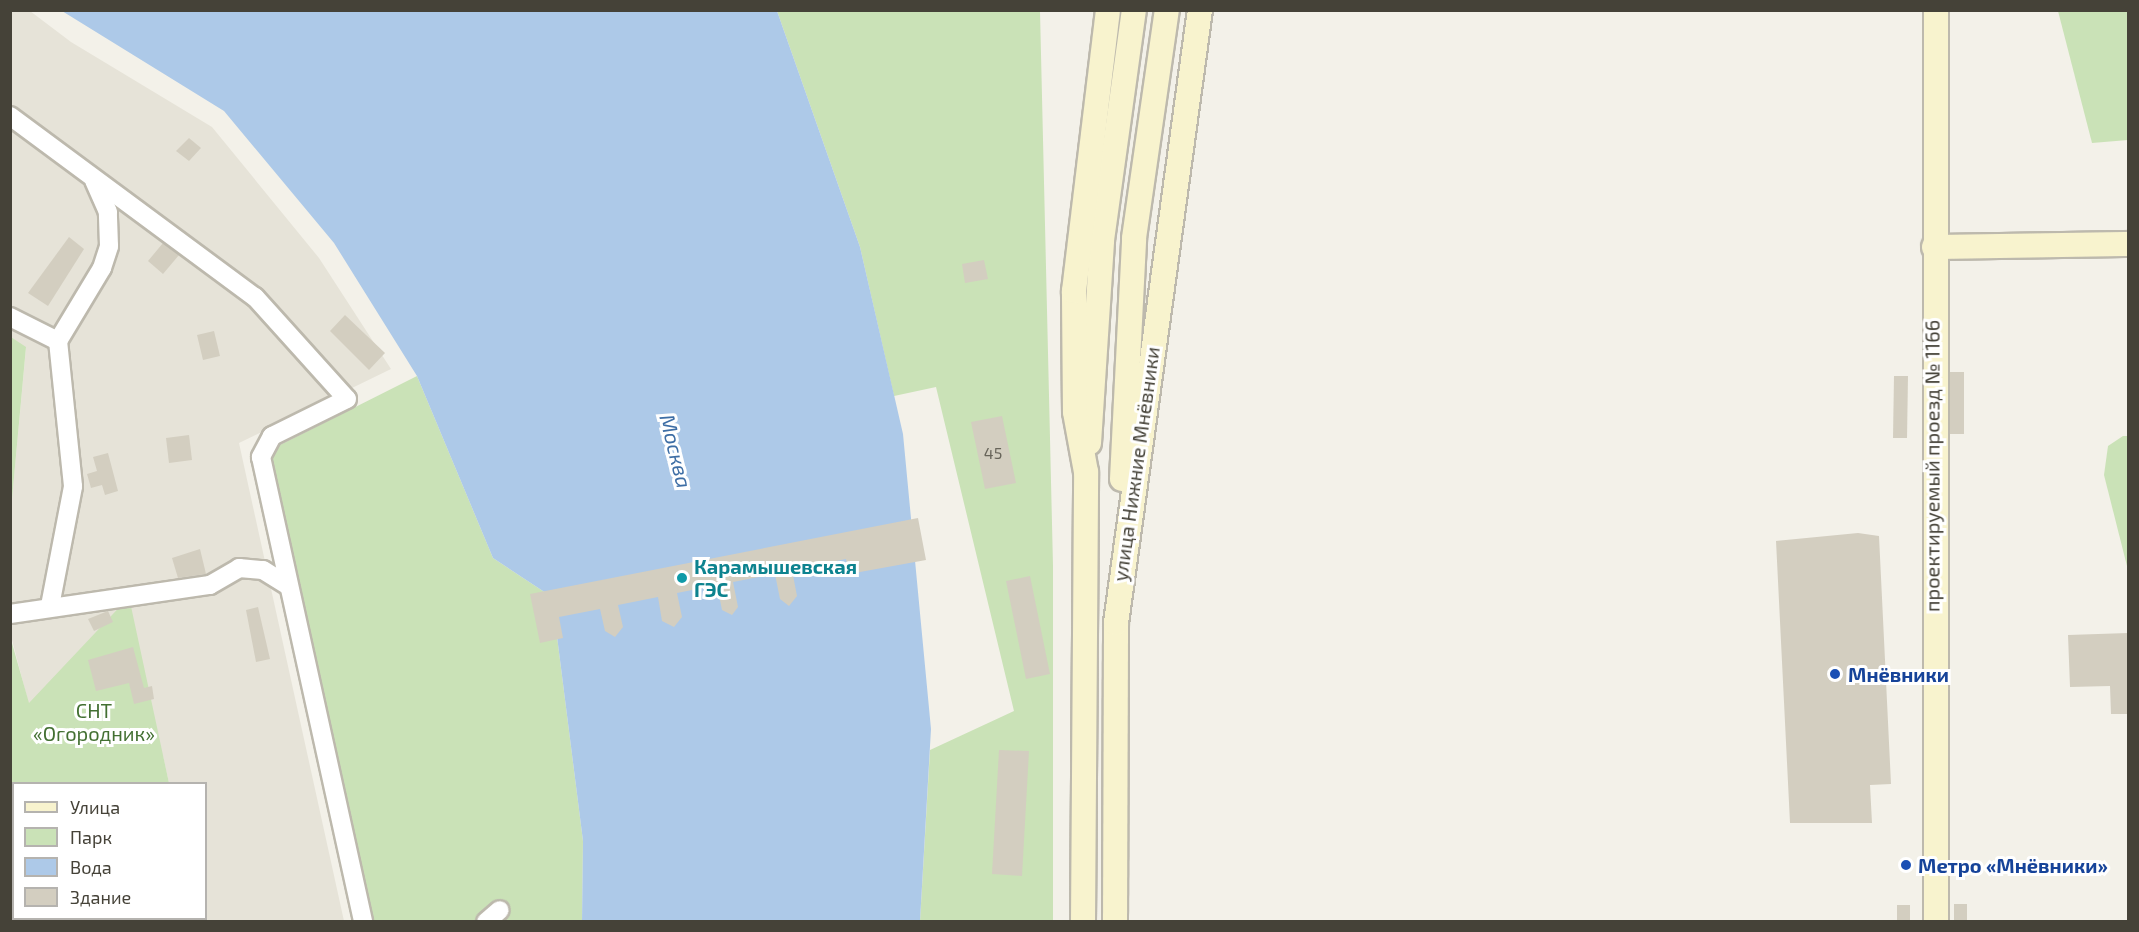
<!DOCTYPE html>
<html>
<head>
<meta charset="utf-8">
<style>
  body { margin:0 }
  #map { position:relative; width:2139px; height:932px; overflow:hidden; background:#f3f1e9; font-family:"Exo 2",sans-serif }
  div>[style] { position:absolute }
  .residential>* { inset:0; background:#e6e3d8 }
  .green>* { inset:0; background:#cae2b7 }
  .water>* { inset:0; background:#adc9e8 }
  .building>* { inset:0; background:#d3cec0 }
  .roads { filter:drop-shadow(2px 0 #bdb9ad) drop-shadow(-2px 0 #bdb9ad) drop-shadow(0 2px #bdb9ad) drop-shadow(0 -2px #bdb9ad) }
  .street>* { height:18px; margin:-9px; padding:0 9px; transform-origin:9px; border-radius:9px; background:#fff }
  .secondary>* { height:24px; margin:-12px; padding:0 12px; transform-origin:12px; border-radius:12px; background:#f8f3ce }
  .dots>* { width:16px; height:16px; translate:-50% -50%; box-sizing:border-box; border:3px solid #fff; border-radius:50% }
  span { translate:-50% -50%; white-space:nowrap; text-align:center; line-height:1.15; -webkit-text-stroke:6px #fff; paint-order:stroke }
  .number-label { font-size:16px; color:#68655a }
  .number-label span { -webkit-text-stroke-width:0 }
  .street-label { font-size:20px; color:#454238 }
  .culture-label { font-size:20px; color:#0d838f; font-weight:700 }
  .left { translate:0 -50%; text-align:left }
  .transit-label { font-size:20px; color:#164399; font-weight:700 }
  .park-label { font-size:20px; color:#437032 }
  .water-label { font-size:21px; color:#3e6ea5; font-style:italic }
  .frame { position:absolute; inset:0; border:12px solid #454238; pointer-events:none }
  .legend { position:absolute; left:12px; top:782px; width:195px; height:138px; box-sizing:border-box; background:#fff; border:2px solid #b5b3af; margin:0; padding:8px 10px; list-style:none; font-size:18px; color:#454238 }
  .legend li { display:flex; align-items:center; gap:12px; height:30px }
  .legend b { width:30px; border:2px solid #b5b3af }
</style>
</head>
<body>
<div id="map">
  <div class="residential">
    <i style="clip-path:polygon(11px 11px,30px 11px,71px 42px,212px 127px,319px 258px,391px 369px,239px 443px,344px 921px,200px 921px,206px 918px,206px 784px,169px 783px,163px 756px,49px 782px,11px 636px,11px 510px,26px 348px,11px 337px)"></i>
  </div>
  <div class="green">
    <i style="clip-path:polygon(777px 11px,1040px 11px,1053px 566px,1053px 921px,920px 921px,930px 750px,1014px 711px,936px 387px,894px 396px,860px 247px)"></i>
    <i style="clip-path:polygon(2058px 11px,2128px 11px,2128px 140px,2092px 143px)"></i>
    <i style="clip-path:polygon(11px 337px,26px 347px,11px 510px)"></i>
    <i style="clip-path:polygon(417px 376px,493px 558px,552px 597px,583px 841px,582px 921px,357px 921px,264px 453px)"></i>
    <i style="clip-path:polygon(2123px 436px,2128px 436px,2128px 570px,2104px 475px,2108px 446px)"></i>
    <i style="clip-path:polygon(129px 597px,169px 783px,14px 784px,14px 918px,200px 921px,11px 921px,10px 636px,29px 703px)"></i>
  </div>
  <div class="water">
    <i style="clip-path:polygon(62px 11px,777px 11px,860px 247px,903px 434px,931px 729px,920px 921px,582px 921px,583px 841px,552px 597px,493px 558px,417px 376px,334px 243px,224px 111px)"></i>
  </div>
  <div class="building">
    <i style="clip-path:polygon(189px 138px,201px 148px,189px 161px,176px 151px)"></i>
    <i style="clip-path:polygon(69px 237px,84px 249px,48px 306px,28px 293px)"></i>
    <i style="clip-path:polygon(163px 243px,179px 255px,163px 274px,148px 261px)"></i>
    <i style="clip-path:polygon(984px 260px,988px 279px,965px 283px,962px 264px)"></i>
    <i style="clip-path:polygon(345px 315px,385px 353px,369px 370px,330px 331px)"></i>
    <i style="clip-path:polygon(214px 331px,220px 356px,203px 360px,197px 335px)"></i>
    <i style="clip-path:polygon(1950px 372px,1964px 372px,1964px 434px,1950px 434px)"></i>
    <i style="clip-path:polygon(1894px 376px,1908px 376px,1907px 438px,1893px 438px)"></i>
    <i style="clip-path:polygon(1002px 416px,1016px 483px,985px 489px,971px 422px)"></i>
    <i style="clip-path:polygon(189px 435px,192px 460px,169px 463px,166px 438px)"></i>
    <i style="clip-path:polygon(108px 453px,118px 491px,105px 495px,102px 485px,91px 488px,87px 474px,97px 471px,93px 457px)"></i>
    <i style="clip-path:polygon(918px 518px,926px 560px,849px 574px,846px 559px,792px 570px,797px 596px,789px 606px,780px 599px,775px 574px,733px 582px,738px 607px,732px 615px,722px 610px,717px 585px,677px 593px,682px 617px,674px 627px,662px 621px,658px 597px,618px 605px,623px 627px,615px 637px,605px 631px,600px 609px,559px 617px,563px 638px,540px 643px,530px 594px)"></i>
    <i style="clip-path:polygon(1858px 533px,1879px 536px,1891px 784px,1870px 785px,1872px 823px,1790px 823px,1776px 541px)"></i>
    <i style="clip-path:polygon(200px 549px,206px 574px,178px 578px,172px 558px)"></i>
    <i style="clip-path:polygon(1030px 576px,1050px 674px,1026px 679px,1006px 581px)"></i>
    <i style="clip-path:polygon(258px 607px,270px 659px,256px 662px,246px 610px)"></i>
    <i style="clip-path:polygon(108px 611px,113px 622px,94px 631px,88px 619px)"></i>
    <i style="clip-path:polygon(2128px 633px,2128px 714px,2111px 714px,2110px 686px,2070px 687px,2068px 635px)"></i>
    <i style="clip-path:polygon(133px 647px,144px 688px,152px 686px,154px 699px,134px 704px,129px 683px,96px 691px,88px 660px)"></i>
    <i style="clip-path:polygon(999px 750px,1029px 751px,1022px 876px,992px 874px)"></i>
    <i style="clip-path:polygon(1954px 904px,1967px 904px,1967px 921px,1954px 921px)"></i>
    <i style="clip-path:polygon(1897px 905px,1910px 905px,1910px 921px,1897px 921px)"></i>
  </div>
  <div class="roads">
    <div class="street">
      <i style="left:10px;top:116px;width:305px;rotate:36.5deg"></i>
      <i style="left:255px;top:297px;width:137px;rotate:48deg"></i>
      <i style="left:347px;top:399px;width:84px;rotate:153.7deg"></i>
      <i style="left:272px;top:436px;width:24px;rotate:118deg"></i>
      <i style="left:261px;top:457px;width:476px;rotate:77.6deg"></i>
      <i style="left:10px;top:317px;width:54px;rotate:26.6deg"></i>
      <i style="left:50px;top:606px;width:122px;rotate:-79.1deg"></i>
      <i style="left:73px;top:486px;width:146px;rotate:-95.9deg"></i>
      <i style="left:58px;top:341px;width:85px;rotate:-58.9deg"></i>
      <i style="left:102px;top:268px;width:23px;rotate:-72deg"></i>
      <i style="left:109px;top:246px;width:34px;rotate:-92deg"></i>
      <i style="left:108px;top:212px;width:34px;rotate:-114deg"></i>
      <i style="left:10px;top:614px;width:202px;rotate:-8.3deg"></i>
      <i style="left:210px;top:585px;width:34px;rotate:-30deg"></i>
      <i style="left:239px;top:568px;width:24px;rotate:5deg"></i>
      <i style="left:263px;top:570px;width:28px;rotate:32deg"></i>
      <i style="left:486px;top:922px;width:18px;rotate:-41deg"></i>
    </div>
    <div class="secondary">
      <i style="left:1934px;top:247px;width:194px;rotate:-0.9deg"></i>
      <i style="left:1089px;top:443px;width:203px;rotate:-86.3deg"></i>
      <i style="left:1102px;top:240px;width:232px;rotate:-82.1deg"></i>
      <i style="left:1122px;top:479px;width:241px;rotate:-87.1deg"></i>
      <i style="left:1134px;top:238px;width:230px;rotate:-81.8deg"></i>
      <i style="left:1083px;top:922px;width:450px;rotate:-89.6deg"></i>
      <i style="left:1086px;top:472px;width:61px;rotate:-100.4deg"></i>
      <i style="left:1075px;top:412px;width:121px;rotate:-90.5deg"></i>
      <i style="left:1074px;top:291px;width:283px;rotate:-83.1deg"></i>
      <i style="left:1115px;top:922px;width:299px;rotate:-89.8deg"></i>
      <i style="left:1116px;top:623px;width:619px;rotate:-82.2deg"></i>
      <i style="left:1936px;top:922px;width:912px;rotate:-90deg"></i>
    </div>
  </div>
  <div class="dots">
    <i style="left:682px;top:578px;background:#0f9aa8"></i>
    <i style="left:1835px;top:674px;background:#1a4fb4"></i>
    <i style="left:1906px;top:865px;background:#1a4fb4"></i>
  </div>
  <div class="number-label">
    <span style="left:993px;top:453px">45</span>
  </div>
  <div class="street-label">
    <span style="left:1136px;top:464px;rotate:-82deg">улица Нижние Мнёвники</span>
    <span style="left:1932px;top:466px;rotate:-90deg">проектируемый проезд № 1166</span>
  </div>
  <div class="culture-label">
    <span class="left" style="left:694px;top:578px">Карамышевская<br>ГЭС</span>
  </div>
  <div class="transit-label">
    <span class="left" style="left:1848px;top:674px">Мнёвники</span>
    <span class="left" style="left:1918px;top:865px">Метро «Мнёвники»</span>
  </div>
  <div class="park-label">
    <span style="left:94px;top:722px">СНТ<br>«Огородник»</span>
  </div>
  <div class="water-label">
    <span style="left:676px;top:451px;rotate:76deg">Москва</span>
  </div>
  <div class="frame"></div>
  <ul class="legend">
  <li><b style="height:8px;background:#f8f3ce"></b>Улица</li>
  <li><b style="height:16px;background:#cae2b7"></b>Парк</li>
  <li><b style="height:16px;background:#adc9e8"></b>Вода</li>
  <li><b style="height:16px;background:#d3cec0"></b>Здание</li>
  </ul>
</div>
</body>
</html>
